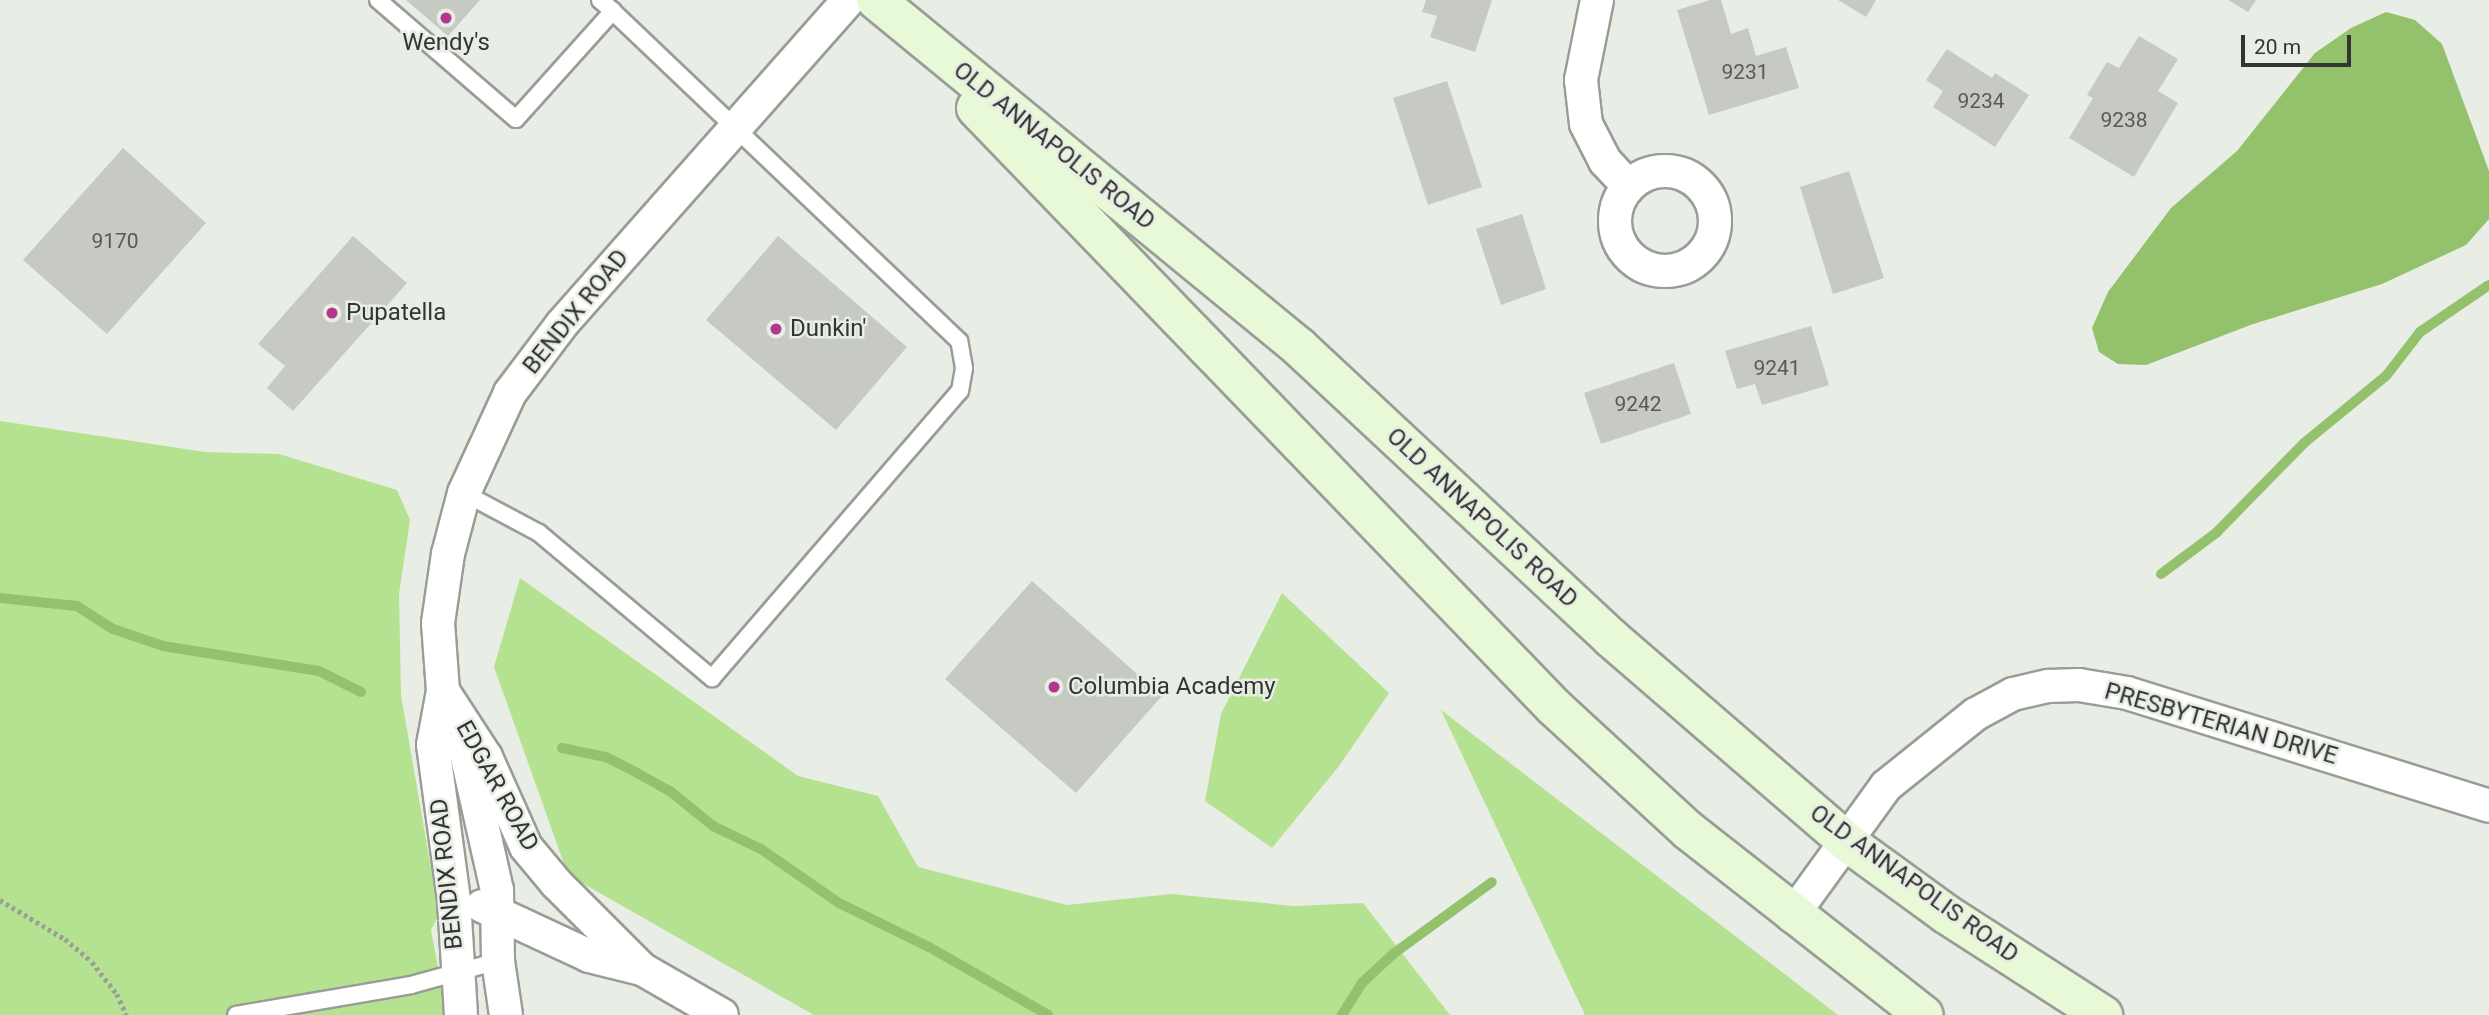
<!DOCTYPE html>
<html>
<head>
<meta charset="utf-8">
<style>
  body { margin:0 }
  #map { position:relative; width:2489px; height:1015px; overflow:hidden; background:#e8ede5; font-family:Roboto,sans-serif }
  div>[style] { position:absolute }
  .green>* { inset:0; background:#b5e291 }
  .water>* { inset:0; background:#93c16c }
  .stream>* { height:10px; margin:-5px; padding:0 5px; transform-origin:5px; border-radius:5px; background:#93c16c }
  .building>* { inset:0; background:#c6cac3 }
  .path>* { height:4.5px; margin-top:-2.25px; transform-origin:0; background:repeating-linear-gradient(90deg,#9a9e98 0 3.5px,transparent 0 7px) }
  .roads { filter:drop-shadow(2px 0 #999d96) drop-shadow(-2px 0 #999d96) drop-shadow(0 2px #999d96) drop-shadow(0 -2px #999d96) }
  .lane>* { height:16px; margin:-8px; padding:0 8px; transform-origin:8px; border-radius:8px; background:#fff }
  .street>* { height:32px; margin:-16px; padding:0 16px; transform-origin:16px; border-radius:16px; background:#fff }
  .street>.ring { margin:-16px; padding:0; box-sizing:content-box; background:none; border:32px solid #fff; border-radius:50% }
  .secondary>* { height:38px; margin:-19px; padding:0 19px; transform-origin:19px; border-radius:19px; background:#e7f9d7 }
  .dots>* { width:19px; height:19px; translate:-50% -50%; box-sizing:border-box; border:4px solid #e8ede5; border-radius:50% }
  span { translate:-50% -50%; white-space:nowrap; text-align:center; line-height:1.15; -webkit-text-stroke:5px #e8ede5; paint-order:stroke }
  .number-label { font-size:21px; color:#585a56 }
  .number-label span { -webkit-text-stroke-width:0 }
  .poi-label { font-size:24px; color:#333532 }
  .left { translate:0 -50%; text-align:left }
  .street-label { font-size:24px; color:#333532 }
  .scale { position:absolute; left:2241px; top:35px; width:110px; height:32px; box-sizing:border-box; border:4px solid #333532; border-top:0; padding-left:9px; font-size:21px; line-height:24px; white-space:nowrap; color:#333532; -webkit-text-stroke:5px #e8ede5; paint-order:stroke }
</style>
</head>
<body>
<div id="map">
  <div class="green">
    <i style="clip-path:polygon(0 421px,205px 452px,279px 454px,397px 490px,410px 520px,399px 594px,401px 695px,439px 915px,431px 930px,447px 1015px,0 1015px)"></i>
    <i style="clip-path:polygon(520px 578px,798px 776px,878px 796px,918px 867px,1067px 905px,1171px 894px,1294px 906px,1363px 903px,1450px 1015px,814px 1015px,568px 875px,494px 667px)"></i>
    <i style="clip-path:polygon(1282px 593px,1389px 693px,1339px 766px,1272px 848px,1205px 801px,1221px 714px)"></i>
    <i style="clip-path:polygon(1441px 710px,1838px 1015px,1585px 1015px)"></i>
  </div>
  <div class="water">
    <i style="clip-path:polygon(2386px 12px,2415px 20px,2442px 44px,2489px 171px,2489px 219px,2466px 245px,2382px 284px,2253px 324px,2146px 365px,2118px 364px,2099px 352px,2092px 328px,2108px 292px,2171px 208px,2237px 151px,2315px 53px,2351px 28px)"></i>
  </div>
  <div class="stream">
    <i style="left:2161px;top:574px;width:69px;rotate:-36.7deg"></i>
    <i style="left:2216px;top:533px;width:126px;rotate:-45.6deg"></i>
    <i style="left:2304px;top:443px;width:106px;rotate:-39.3deg"></i>
    <i style="left:2386px;top:376px;width:56px;rotate:-52.3deg"></i>
    <i style="left:2420px;top:332px;width:83px;rotate:-34.3deg"></i>
    <i style="left:0;top:598px;width:77px;rotate:5.9deg"></i>
    <i style="left:77px;top:606px;width:43px;rotate:32.6deg"></i>
    <i style="left:113px;top:629px;width:53px;rotate:18.8deg"></i>
    <i style="left:163px;top:646px;width:158px;rotate:9.1deg"></i>
    <i style="left:319px;top:671px;width:47px;rotate:26.6deg"></i>
    <i style="left:562px;top:748px;width:45px;rotate:11.6deg"></i>
    <i style="left:606px;top:757px;width:35px;rotate:27deg"></i>
    <i style="left:637px;top:773px;width:38px;rotate:29deg"></i>
    <i style="left:670px;top:791px;width:55px;rotate:39.1deg"></i>
    <i style="left:713px;top:826px;width:53px;rotate:25.6deg"></i>
    <i style="left:761px;top:849px;width:95px;rotate:34.7deg"></i>
    <i style="left:839px;top:903px;width:100px;rotate:26.1deg"></i>
    <i style="left:929px;top:947px;width:137px;rotate:29.7deg"></i>
    <i style="left:1342px;top:1015px;width:39px;rotate:-58deg"></i>
    <i style="left:1363px;top:982px;width:41px;rotate:-43deg"></i>
    <i style="left:1393px;top:954px;width:122px;rotate:-36deg"></i>
  </div>
  <div class="building">
    <i style="clip-path:polygon(406px 0,480px 0,448px 36px)"></i>
    <i style="clip-path:polygon(1426px 0,1492px 0,1475px 52px,1430px 37px,1437px 16px,1422px 12px)"></i>
    <i style="clip-path:polygon(1710px 0,1721px 0,1731px 34px,1748px 28px,1756px 56px,1786px 47px,1799px 88px,1709px 115px,1677px 10px)"></i>
    <i style="clip-path:polygon(1838px 0,1876px 0,1866px 17px)"></i>
    <i style="clip-path:polygon(2228px 0,2256px 0,2248px 12px)"></i>
    <i style="clip-path:polygon(2139px 36px,2178px 59px,2158px 91px,2178px 103px,2134px 177px,2069px 138px,2093px 98px,2087px 95px,2107px 62px,2119px 68px)"></i>
    <i style="clip-path:polygon(1947px 49px,1992px 78px,1995px 73px,2029px 95px,1995px 147px,1933px 107px,1943px 91px,1926px 80px)"></i>
    <i style="clip-path:polygon(1447px 81px,1482px 187px,1428px 205px,1393px 98px)"></i>
    <i style="clip-path:polygon(123px 148px,206px 223px,107px 334px,23px 260px)"></i>
    <i style="clip-path:polygon(1849px 171px,1884px 278px,1833px 294px,1800px 187px)"></i>
    <i style="clip-path:polygon(1522px 214px,1546px 289px,1501px 305px,1476px 229px)"></i>
    <i style="clip-path:polygon(353px 236px,407px 283px,293px 411px,267px 388px,285px 366px,258px 344px)"></i>
    <i style="clip-path:polygon(778px 236px,907px 347px,836px 430px,706px 320px)"></i>
    <i style="clip-path:polygon(1811px 326px,1829px 385px,1762px 405px,1755px 384px,1737px 389px,1725px 351px)"></i>
    <i style="clip-path:polygon(1674px 363px,1691px 414px,1601px 444px,1584px 393px)"></i>
    <i style="clip-path:polygon(1032px 581px,1162px 696px,1076px 793px,945px 679px)"></i>
  </div>
  <div class="path">
    <i style="left:0;top:900px;width:76px;rotate:31deg"></i>
    <i style="left:65px;top:939px;width:35px;rotate:40deg"></i>
    <i style="left:92px;top:962px;width:41px;rotate:52deg"></i>
    <i style="left:117px;top:994px;width:23px;rotate:65deg"></i>
  </div>
  <div class="roads">
    <div class="lane">
      <i style="left:378px;top:0;width:182px;rotate:40.8deg"></i>
      <i style="left:516px;top:119px;width:145px;rotate:-48.1deg"></i>
      <i style="left:613px;top:11px;width:17px;rotate:-140deg"></i>
      <i style="left:464px;top:493px;width:85px;rotate:28.1deg"></i>
      <i style="left:539px;top:533px;width:226px;rotate:40deg"></i>
      <i style="left:712px;top:678px;width:379px;rotate:-49.2deg"></i>
      <i style="left:960px;top:391px;width:23px;rotate:-80deg"></i>
      <i style="left:964px;top:368px;width:27px;rotate:-100deg"></i>
      <i style="left:959px;top:341px;width:478px;rotate:-136.4deg"></i>
      <i style="left:236px;top:1015px;width:178px;rotate:-9.7deg"></i>
      <i style="left:411px;top:985px;width:90px;rotate:-15.4deg"></i>
    </div>
    <div class="street">
      <i style="left:1597px;top:0;width:82px;rotate:101.3deg"></i>
      <i style="left:1581px;top:80px;width:44px;rotate:83.5deg"></i>
      <i style="left:1586px;top:124px;width:42px;rotate:62.8deg"></i>
      <i style="left:1605px;top:161px;width:34px;rotate:47deg"></i>
      <i class="ring" style="left:1615px;top:171px;width:68px;height:68px"></i>
      <i style="left:443px;top:691px;width:79px;rotate:56.9deg"></i>
      <i style="left:486px;top:757px;width:98px;rotate:66deg"></i>
      <i style="left:526px;top:847px;width:47px;rotate:50.2deg"></i>
      <i style="left:556px;top:883px;width:122px;rotate:45deg"></i>
      <i style="left:642px;top:969px;width:92px;rotate:29.9deg"></i>
      <i style="left:464px;top:744px;width:150px;rotate:77.3deg"></i>
      <i style="left:497px;top:890px;width:71px;rotate:89.2deg"></i>
      <i style="left:498px;top:961px;width:55px;rotate:81.6deg"></i>
      <i style="left:482px;top:906px;width:118px;rotate:25deg"></i>
      <i style="left:589px;top:956px;width:54px;rotate:14deg"></i>
      <i style="left:1792px;top:916px;width:160px;rotate:-54.1deg"></i>
      <i style="left:1886px;top:786px;width:115px;rotate:-38.7deg"></i>
      <i style="left:1976px;top:714px;width:42px;rotate:-28.4deg"></i>
      <i style="left:2013px;top:694px;width:36px;rotate:-13deg"></i>
      <i style="left:2048px;top:686px;width:31px;rotate:-2deg"></i>
      <i style="left:2079px;top:685px;width:49px;rotate:9.5deg"></i>
      <i style="left:2127px;top:693px;width:379px;rotate:17.3deg"></i>
      <i style="left:461px;top:1015px;width:115px;rotate:-93.5deg"></i>
      <i style="left:454px;top:900px;width:156px;rotate:-97.7deg"></i>
      <i style="left:433px;top:745px;width:55px;rotate:-79.5deg"></i>
      <i style="left:443px;top:691px;width:68px;rotate:-94.2deg"></i>
      <i style="left:438px;top:623px;width:70px;rotate:-81.8deg"></i>
      <i style="left:448px;top:554px;width:63px;rotate:-75.3deg"></i>
      <i style="left:464px;top:493px;width:110px;rotate:-65.3deg"></i>
      <i style="left:510px;top:393px;width:86px;rotate:-53deg"></i>
      <i style="left:562px;top:324px;width:433px;rotate:-48.5deg"></i>
    </div>
    <div class="secondary">
      <i style="left:876px;top:0;width:547px;rotate:39.36deg"></i>
      <i style="left:1299px;top:347px;width:427px;rotate:43deg"></i>
      <i style="left:1611px;top:638px;width:312px;rotate:40.8deg"></i>
      <i style="left:1847px;top:842px;width:122px;rotate:36deg"></i>
      <i style="left:1946px;top:914px;width:187px;rotate:32.8deg"></i>
      <i style="left:976px;top:108px;width:832px;rotate:46.02deg"></i>
      <i style="left:1554px;top:707px;width:183px;rotate:42.6deg"></i>
      <i style="left:1689px;top:831px;width:298px;rotate:38.1deg"></i>
    </div>
  </div>
  <div class="dots">
    <i style="left:446px;top:18px;background:#b1388d"></i>
    <i style="left:332px;top:313px;background:#b1388d"></i>
    <i style="left:776px;top:329px;background:#b1388d"></i>
    <i style="left:1054px;top:687px;background:#b1388d"></i>
  </div>
  <div class="number-label">
    <span style="left:1745px;top:72px">9231</span>
    <span style="left:1981px;top:101px">9234</span>
    <span style="left:2124px;top:120px">9238</span>
    <span style="left:115px;top:241px">9170</span>
    <span style="left:1777px;top:368px">9241</span>
    <span style="left:1638px;top:404px">9242</span>
  </div>
  <div class="poi-label">
    <span style="left:446px;top:43px">Wendy's</span>
    <span class="left" style="left:346px;top:313px">Pupatella</span>
    <span class="left" style="left:790px;top:329px">Dunkin'</span>
    <span class="left" style="left:1068px;top:687px">Columbia Academy</span>
  </div>
  <div class="street-label">
    <span style="left:1054px;top:146px;rotate:39deg">OLD ANNAPOLIS ROAD</span>
    <span style="left:576px;top:312px;rotate:-51deg">BENDIX ROAD</span>
    <span style="left:1482px;top:518px;rotate:43deg">OLD ANNAPOLIS ROAD</span>
    <span style="left:2221px;top:724px;rotate:16deg">PRESBYTERIAN DRIVE</span>
    <span style="left:497px;top:786px;rotate:61deg">EDGAR ROAD</span>
    <span style="left:447px;top:874px;rotate:-96deg">BENDIX ROAD</span>
    <span style="left:1914px;top:884px;rotate:36deg">OLD ANNAPOLIS ROAD</span>
  </div>
  <div class="scale">20 m</div>
</div>
</body>
</html>
